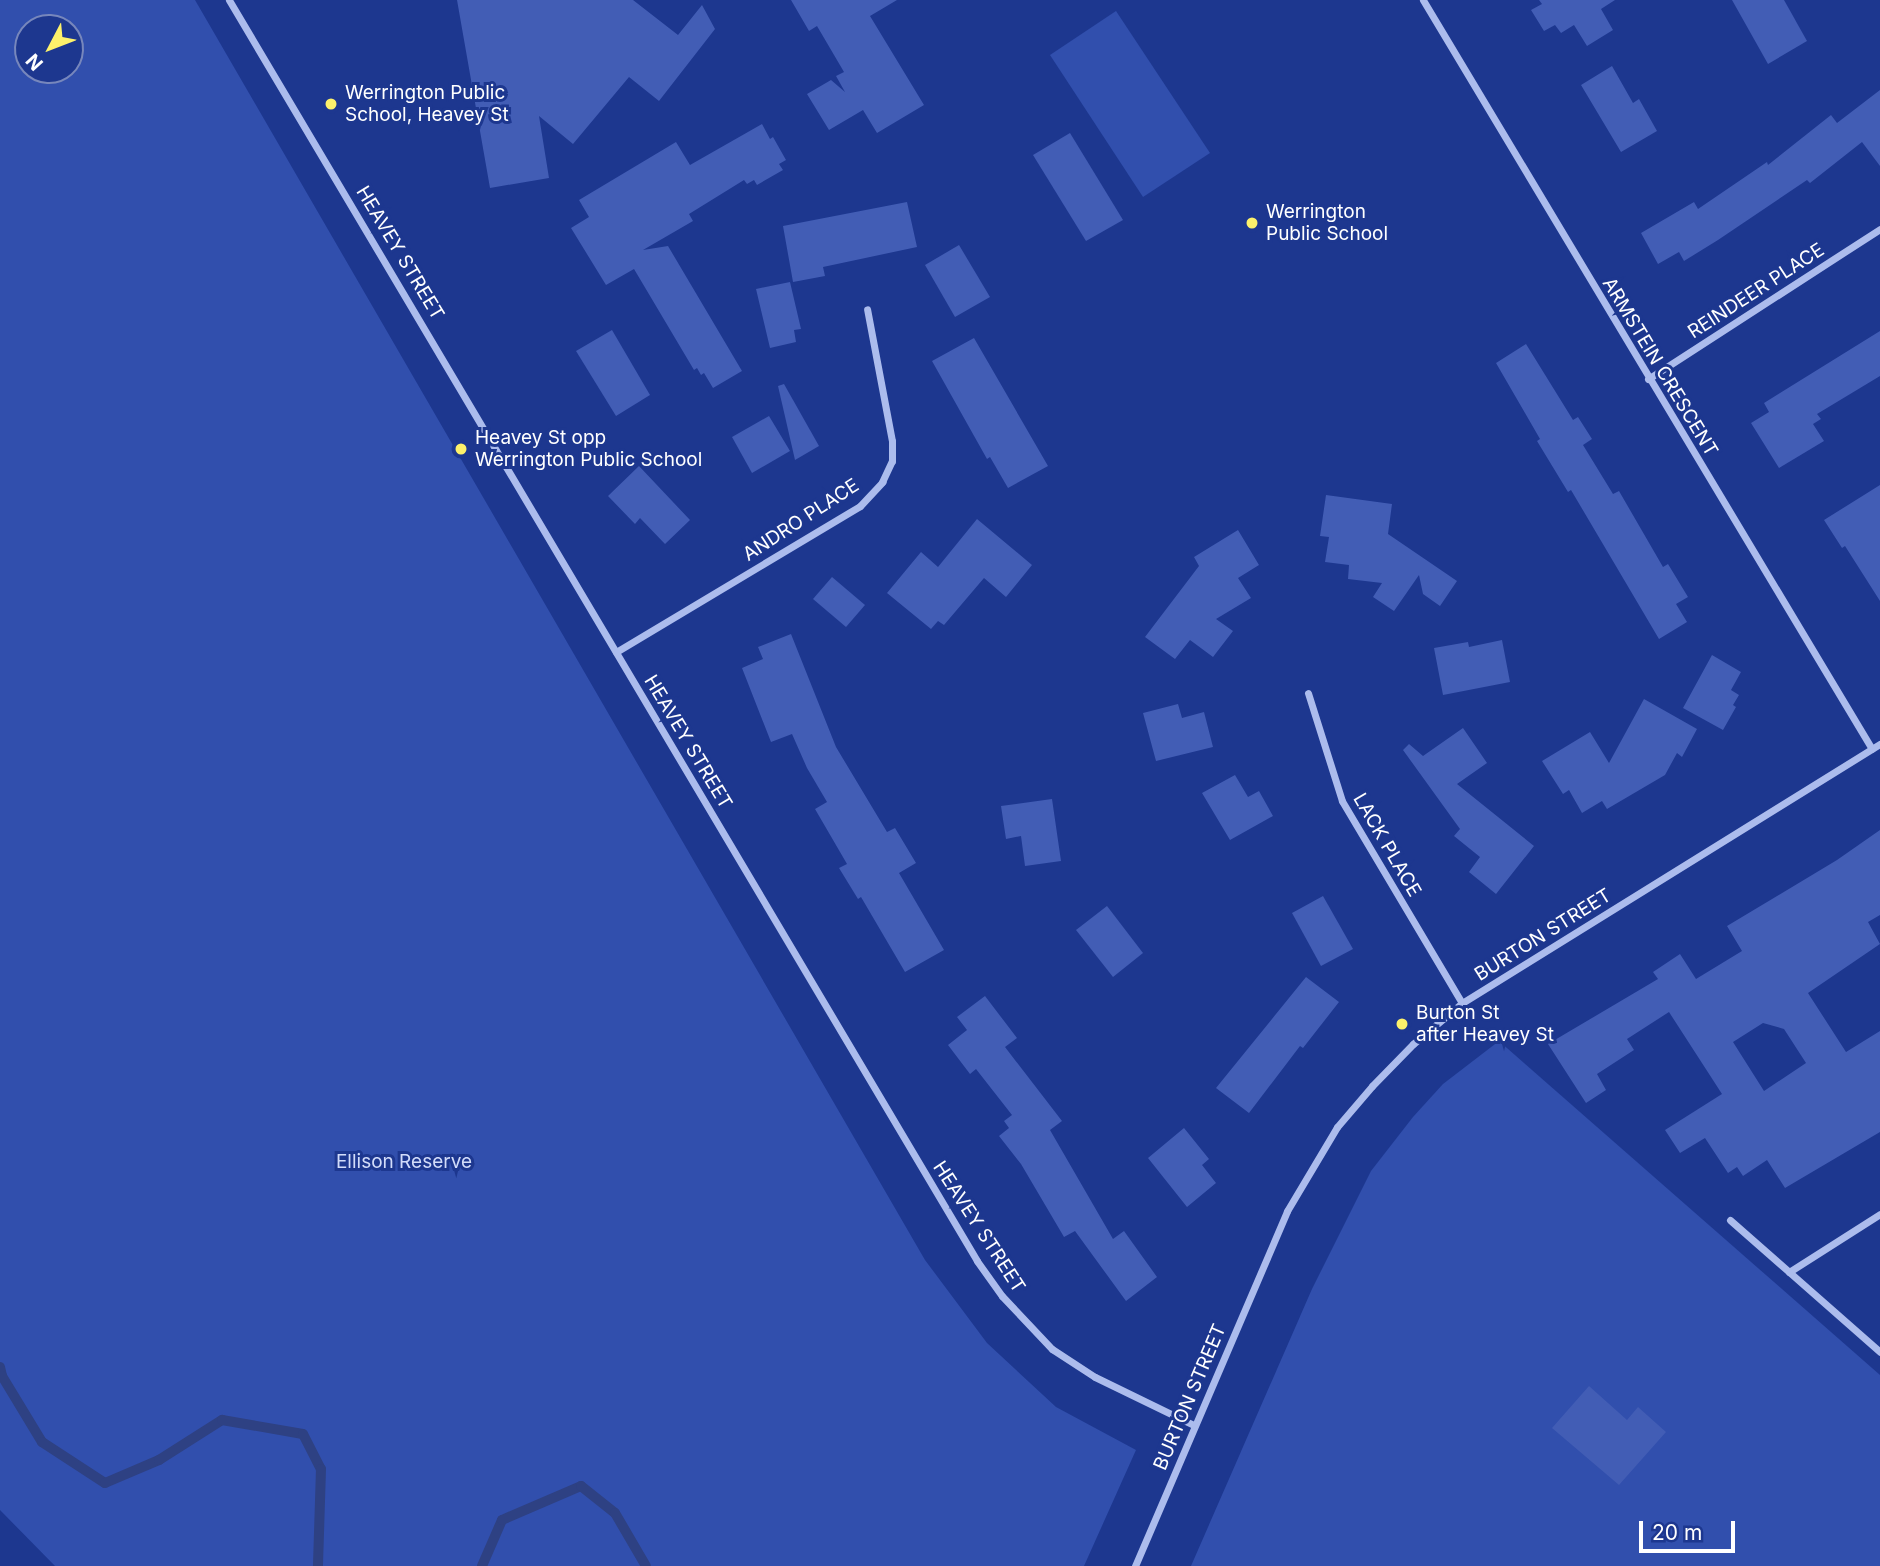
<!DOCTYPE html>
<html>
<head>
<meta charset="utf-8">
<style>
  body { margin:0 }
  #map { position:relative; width:1880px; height:1566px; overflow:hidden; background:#1d378f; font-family:Inter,sans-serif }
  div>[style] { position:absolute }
  .green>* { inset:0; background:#314fad }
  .stream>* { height:10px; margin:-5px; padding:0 5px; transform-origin:5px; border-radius:5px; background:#2e4183 }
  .building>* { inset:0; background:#425db5 }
  .street>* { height:7px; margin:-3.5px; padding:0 3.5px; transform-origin:3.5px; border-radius:3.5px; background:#acbced }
  .dots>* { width:19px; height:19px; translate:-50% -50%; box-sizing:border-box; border:4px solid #1d378f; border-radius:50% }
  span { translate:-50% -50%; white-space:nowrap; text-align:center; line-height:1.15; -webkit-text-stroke:6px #1d378f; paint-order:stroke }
  .poi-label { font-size:19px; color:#fff }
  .left { translate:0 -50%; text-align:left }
  .street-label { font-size:19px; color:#fff }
  .park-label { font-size:19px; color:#d2dcfa }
  .north { position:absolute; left:14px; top:14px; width:70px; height:70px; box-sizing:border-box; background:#1d378f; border:2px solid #7787bc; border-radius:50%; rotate:228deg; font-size:19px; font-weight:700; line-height:28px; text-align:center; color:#fff }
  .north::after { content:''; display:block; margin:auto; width:24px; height:32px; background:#fdf16b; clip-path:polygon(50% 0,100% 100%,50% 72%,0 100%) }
  .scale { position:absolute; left:1639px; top:1521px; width:96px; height:32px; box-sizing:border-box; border:4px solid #fff; border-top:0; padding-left:9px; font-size:21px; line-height:24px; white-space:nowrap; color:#fff; -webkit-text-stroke:5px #1d378f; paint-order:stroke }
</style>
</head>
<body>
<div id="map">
  <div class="green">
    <i style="clip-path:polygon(evenodd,0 0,195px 0,925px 1260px,987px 1343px,1056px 1407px,1136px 1450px,1084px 1566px,55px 1566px,0 1510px,0 0,28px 28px,70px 28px,70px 70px,28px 70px,28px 28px)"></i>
    <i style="clip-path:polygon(1116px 11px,1210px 153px,1143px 197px,1050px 55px)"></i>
    <i style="clip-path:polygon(1499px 1041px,1880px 1375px,1880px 1566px,1191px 1566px,1312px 1289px,1371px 1171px,1413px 1117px,1443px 1084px)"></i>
  </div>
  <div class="stream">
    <i style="left:0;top:1367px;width:9px;rotate:77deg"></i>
    <i style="left:2px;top:1376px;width:77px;rotate:58.8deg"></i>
    <i style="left:42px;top:1442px;width:75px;rotate:33.1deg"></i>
    <i style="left:105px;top:1483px;width:59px;rotate:-23.1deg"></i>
    <i style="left:159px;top:1460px;width:75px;rotate:-32.4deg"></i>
    <i style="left:222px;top:1420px;width:82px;rotate:9.8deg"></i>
    <i style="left:303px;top:1434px;width:39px;rotate:63deg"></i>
    <i style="left:321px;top:1469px;width:97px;rotate:91.8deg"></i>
    <i style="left:482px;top:1566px;width:50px;rotate:-66.5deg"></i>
    <i style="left:502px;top:1520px;width:86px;rotate:-23.3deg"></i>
    <i style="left:581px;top:1486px;width:43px;rotate:38.5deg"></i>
    <i style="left:615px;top:1513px;width:61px;rotate:59.7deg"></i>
  </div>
  <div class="building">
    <i style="clip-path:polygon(457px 0,633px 0,678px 35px,702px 5px,715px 29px,659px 101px,629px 77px,573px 144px,539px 116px,549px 178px,490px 188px)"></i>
    <i style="clip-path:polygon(791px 0,897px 0,870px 16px,924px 105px,877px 133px,863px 110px,829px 130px,807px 94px,831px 80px,845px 92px,836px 76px,844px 72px,817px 26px,809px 31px)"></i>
    <i style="clip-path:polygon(1539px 0,1615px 0,1601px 9px,1613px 30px,1587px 46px,1574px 25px,1561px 33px,1555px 25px,1544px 31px,1531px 10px,1542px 4px)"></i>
    <i style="clip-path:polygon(1732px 0,1784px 0,1807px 41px,1768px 64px)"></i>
    <i style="clip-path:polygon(1612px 66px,1633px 103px,1639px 99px,1657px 131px,1621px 152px,1581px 85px)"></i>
    <i style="clip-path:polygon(1880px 90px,1880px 166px,1862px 142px,1810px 183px,1807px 180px,1718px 240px,1684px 261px,1679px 252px,1658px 264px,1641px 233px,1694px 202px,1698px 209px,1767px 162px,1768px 165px,1831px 115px,1837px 123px)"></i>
    <i style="clip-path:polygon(762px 124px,770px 139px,773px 137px,786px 160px,779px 164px,783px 170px,757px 185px,754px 180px,747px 184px,744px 180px,689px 214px,693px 221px,643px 250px,668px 246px,742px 371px,713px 388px,704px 373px,701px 375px,697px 368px,694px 370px,634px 269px,606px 285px,571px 228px,589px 217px,579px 200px,676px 142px,690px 165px)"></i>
    <i style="clip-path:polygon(1070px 133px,1123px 220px,1086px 241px,1033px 155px)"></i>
    <i style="clip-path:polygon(907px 202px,917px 247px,823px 267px,825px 276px,793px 282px,783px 226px)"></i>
    <i style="clip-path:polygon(959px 245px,990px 297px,955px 317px,925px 265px)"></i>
    <i style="clip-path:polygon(790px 282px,801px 329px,794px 330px,796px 342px,770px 348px,756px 289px)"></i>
    <i style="clip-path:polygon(612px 330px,650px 395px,616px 416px,576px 351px)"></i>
    <i style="clip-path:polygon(1880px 331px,1880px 376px,1817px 414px,1821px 419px,1813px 424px,1824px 441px,1779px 468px,1751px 423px,1769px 412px,1764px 403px)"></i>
    <i style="clip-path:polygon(974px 338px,1048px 466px,1008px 488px,990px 457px,987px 459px,932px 361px)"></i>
    <i style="clip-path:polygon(1526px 344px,1573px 420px,1578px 417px,1592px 439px,1583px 445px,1613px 494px,1619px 491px,1663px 567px,1668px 564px,1688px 597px,1676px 604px,1687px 622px,1659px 639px,1571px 490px,1568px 492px,1537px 441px,1540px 439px,1496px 363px)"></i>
    <i style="clip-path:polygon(784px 384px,819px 446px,795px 460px,778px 386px)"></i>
    <i style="clip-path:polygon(769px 416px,790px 451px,752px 473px,732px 437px)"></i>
    <i style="clip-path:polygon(639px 466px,690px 520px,665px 544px,640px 518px,635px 524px,608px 496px)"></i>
    <i style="clip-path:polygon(1880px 485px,1880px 601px,1845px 546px,1842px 548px,1824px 520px)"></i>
    <i style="clip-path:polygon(1326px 495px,1392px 504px,1388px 534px,1457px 581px,1440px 606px,1423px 594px,1419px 575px,1394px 611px,1373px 597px,1382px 583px,1348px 579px,1349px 565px,1325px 562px,1329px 537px,1320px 536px)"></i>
    <i style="clip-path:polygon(977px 519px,1032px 565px,1006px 597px,984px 578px,944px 625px,938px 621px,931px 629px,887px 593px,921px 552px,938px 567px)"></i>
    <i style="clip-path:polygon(1238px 530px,1259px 565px,1238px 578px,1251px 598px,1216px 619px,1233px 631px,1213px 657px,1190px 640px,1175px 659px,1145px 637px,1199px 566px,1194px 557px)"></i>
    <i style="clip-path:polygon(832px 577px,865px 605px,846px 627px,813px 599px)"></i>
    <i style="clip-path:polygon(791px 634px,836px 747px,887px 832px,895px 828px,916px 863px,899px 873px,944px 950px,905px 972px,861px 897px,858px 899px,839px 868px,847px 864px,815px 809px,827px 802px,807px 768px,792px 734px,771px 742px,742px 668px,763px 659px,758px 647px)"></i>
    <i style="clip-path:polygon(1502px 640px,1510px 682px,1443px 695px,1434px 648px,1468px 642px,1469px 647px)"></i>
    <i style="clip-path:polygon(1712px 655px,1741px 672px,1731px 690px,1739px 695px,1733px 705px,1736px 707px,1723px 730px,1683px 708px)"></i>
    <i style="clip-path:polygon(1644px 699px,1697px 729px,1682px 757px,1677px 753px,1665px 775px,1607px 809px,1602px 801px,1582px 813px,1569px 790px,1563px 794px,1542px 761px,1590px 732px,1609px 763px)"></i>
    <i style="clip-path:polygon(1178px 704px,1182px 718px,1204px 712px,1213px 747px,1156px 761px,1143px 713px)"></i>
    <i style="clip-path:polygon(1463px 728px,1487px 763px,1457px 784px,1534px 846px,1496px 894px,1469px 872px,1480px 857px,1454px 836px,1460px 829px,1403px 750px,1409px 744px,1423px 756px)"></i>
    <i style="clip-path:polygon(1235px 775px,1248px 797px,1259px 791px,1273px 816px,1230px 840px,1202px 793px)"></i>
    <i style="clip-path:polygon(1052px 799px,1061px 861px,1025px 866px,1021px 836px,1006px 839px,1001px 806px)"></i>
    <i style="clip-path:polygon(evenodd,1880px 830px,1880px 915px,1868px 922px,1880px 944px,1808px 993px,1846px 1052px,1880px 1031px,1880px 1132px,1785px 1188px,1767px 1160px,1743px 1176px,1737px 1167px,1728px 1173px,1705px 1138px,1680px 1153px,1665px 1130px,1722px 1094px,1669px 1012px,1627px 1039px,1634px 1050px,1597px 1074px,1606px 1090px,1586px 1103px,1548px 1044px,1658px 979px,1653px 972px,1680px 954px,1696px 979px,1742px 951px,1727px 926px,1837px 860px,1880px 830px,1763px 1023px,1784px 1029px,1806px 1063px,1764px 1091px,1733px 1042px,1763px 1023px)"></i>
    <i style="clip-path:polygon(1323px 896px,1353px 949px,1321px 966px,1292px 913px)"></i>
    <i style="clip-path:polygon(1107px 906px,1143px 953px,1113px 977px,1076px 930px)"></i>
    <i style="clip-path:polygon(1306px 977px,1339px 1002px,1303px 1048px,1300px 1046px,1249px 1113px,1216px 1088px)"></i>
    <i style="clip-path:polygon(985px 996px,1017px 1038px,1005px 1047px,1062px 1121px,1050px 1130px,1113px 1239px,1124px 1231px,1157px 1277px,1126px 1301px,1075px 1231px,1064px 1237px,1021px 1164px,999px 1136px,1009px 1128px,1004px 1121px,1012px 1115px,976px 1069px,970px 1074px,948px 1045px,967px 1030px,957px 1017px)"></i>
    <i style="clip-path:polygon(1184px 1128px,1209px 1159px,1202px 1165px,1216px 1183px,1187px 1207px,1148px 1158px)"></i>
    <i style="clip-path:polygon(1589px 1386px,1627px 1420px,1638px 1407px,1666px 1432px,1619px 1485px,1552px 1428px)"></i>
  </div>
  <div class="street">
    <i style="left:229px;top:0;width:1466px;rotate:59.32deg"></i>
    <i style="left:977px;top:1261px;width:43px;rotate:54.5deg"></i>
    <i style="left:1002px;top:1296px;width:73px;rotate:46.7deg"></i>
    <i style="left:1052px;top:1349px;width:51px;rotate:33.1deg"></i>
    <i style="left:1095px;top:1377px;width:110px;rotate:25.9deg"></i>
    <i style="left:1423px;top:0;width:873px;rotate:59.06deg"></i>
    <i style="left:1648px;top:379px;width:276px;rotate:-32.9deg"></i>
    <i style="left:616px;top:652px;width:284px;rotate:-30.9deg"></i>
    <i style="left:860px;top:506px;width:33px;rotate:-47deg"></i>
    <i style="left:882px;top:482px;width:23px;rotate:-65deg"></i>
    <i style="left:892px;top:461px;width:20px;rotate:-90deg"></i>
    <i style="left:892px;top:441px;width:134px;rotate:-100.7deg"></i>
    <i style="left:1308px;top:693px;width:113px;rotate:72.5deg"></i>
    <i style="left:1342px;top:801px;width:235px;rotate:59.3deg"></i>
    <i style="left:1730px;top:1220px;width:200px;rotate:41.3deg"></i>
    <i style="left:1789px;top:1272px;width:108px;rotate:-32.5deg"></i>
    <i style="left:1135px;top:1566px;width:386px;rotate:-66.8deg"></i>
    <i style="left:1287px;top:1211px;width:98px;rotate:-59.2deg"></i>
    <i style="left:1337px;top:1127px;width:54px;rotate:-49.5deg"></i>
    <i style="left:1372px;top:1086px;width:59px;rotate:-45.7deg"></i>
    <i style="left:1413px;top:1044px;width:64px;rotate:-39.9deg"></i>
    <i style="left:1462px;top:1003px;width:492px;rotate:-31.8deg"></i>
  </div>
  <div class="dots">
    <i style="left:331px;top:104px;background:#fdf16b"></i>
    <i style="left:1252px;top:223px;background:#fdf16b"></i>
    <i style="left:461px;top:449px;background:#fdf16b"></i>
    <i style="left:1402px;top:1024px;background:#fdf16b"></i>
  </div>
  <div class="poi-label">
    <span class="left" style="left:345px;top:104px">Werrington Public<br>School, Heavey St</span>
    <span class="left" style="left:1266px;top:223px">Werrington<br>Public School</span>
    <span class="left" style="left:475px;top:449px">Heavey St opp<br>Werrington Public School</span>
    <span class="left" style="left:1416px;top:1024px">Burton St<br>after Heavey St</span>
  </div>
  <div class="street-label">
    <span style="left:400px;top:253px;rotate:59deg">HEAVEY STREET</span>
    <span style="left:1756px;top:291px;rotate:-33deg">REINDEER PLACE</span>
    <span style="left:1660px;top:367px;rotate:59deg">ARMSTEIN CRESCENT</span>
    <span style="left:801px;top:520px;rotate:-33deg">ANDRO PLACE</span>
    <span style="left:688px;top:742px;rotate:59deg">HEAVEY STREET</span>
    <span style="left:1387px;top:845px;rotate:60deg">LACK PLACE</span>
    <span style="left:1543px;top:935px;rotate:-32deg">BURTON STREET</span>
    <span style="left:979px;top:1227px;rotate:57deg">HEAVEY STREET</span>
    <span style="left:1190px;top:1397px;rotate:-67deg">BURTON STREET</span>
  </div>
  <div class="park-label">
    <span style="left:404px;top:1162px">Ellison Reserve</span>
  </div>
  <div class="north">N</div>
  <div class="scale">20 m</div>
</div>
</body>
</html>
